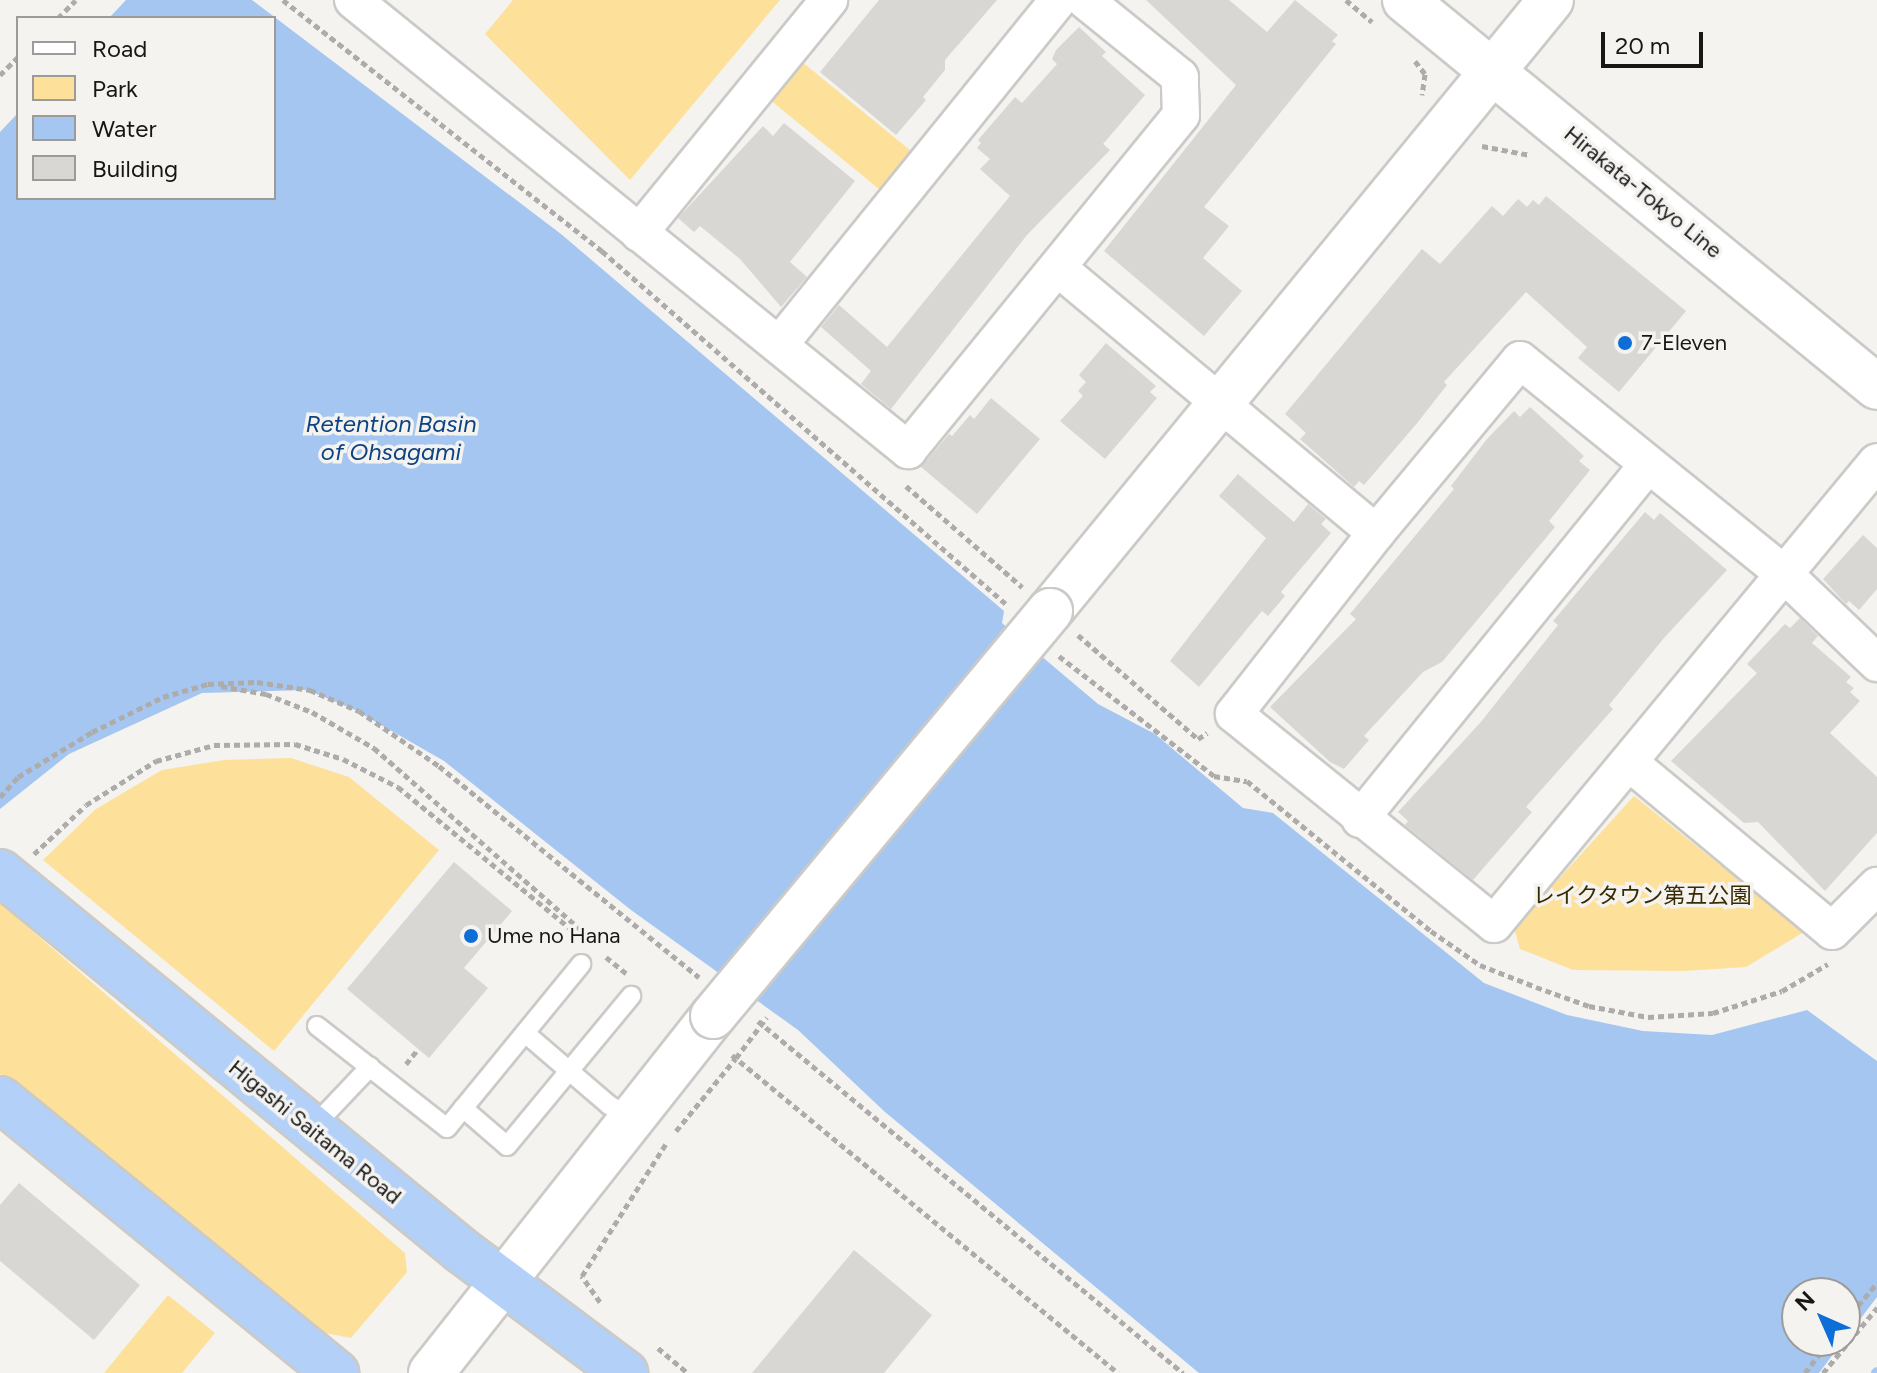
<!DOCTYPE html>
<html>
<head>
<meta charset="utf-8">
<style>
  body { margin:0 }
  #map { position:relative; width:1877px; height:1373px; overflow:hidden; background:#f4f3f0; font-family:Figtree,"Noto Sans JP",sans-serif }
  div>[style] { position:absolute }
  .green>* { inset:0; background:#fde19b }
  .water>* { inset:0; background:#a5c6f1 }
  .stream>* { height:10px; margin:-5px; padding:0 5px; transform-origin:5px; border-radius:5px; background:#a5c6f1 }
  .building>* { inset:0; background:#d8d7d4 }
  .path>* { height:5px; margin-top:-2.5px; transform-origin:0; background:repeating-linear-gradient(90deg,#adacaa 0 6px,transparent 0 10px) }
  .roads { filter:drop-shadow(2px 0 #cbcac7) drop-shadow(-2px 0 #cbcac7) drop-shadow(0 2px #cbcac7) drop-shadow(0 -2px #cbcac7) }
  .lane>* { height:18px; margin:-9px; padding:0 9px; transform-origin:9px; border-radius:9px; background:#fff }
  .street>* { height:36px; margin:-18px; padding:0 18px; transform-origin:18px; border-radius:18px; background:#fff }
  .secondary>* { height:44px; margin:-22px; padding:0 22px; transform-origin:22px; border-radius:22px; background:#fff }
  .highway>* { height:44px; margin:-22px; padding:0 22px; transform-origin:22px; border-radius:22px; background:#b3d0f8 }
  .path-bridge>* { height:5px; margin-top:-2.5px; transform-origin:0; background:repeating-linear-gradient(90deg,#adacaa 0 6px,transparent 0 10px) }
  .bridges { filter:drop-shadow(2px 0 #cbcac7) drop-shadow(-2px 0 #cbcac7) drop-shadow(0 2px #cbcac7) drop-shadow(0 -2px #cbcac7) }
  .secondary-bridge>* { height:44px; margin:-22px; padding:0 22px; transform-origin:22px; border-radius:22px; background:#fff }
  .dots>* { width:22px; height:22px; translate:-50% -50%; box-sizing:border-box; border:4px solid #f4f3f0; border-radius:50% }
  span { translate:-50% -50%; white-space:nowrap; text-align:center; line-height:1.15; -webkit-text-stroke:7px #f4f3f0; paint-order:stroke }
  .street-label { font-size:22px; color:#171716 }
  .poi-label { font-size:22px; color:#171716 }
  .left { translate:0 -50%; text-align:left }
  .park-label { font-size:22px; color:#392b01 }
  .water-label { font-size:24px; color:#0e4383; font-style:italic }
  .legend { position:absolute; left:16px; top:16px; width:260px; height:184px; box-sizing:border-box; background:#f4f3f0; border:2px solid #9c9b99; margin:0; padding:10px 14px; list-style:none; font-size:24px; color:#171716 }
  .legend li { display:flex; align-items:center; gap:16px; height:40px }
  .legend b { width:40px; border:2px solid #9c9b99 }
  .north { position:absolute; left:1781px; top:1277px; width:80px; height:80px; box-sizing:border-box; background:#f4f3f0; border:2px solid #9c9b99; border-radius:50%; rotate:315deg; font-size:22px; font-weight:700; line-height:32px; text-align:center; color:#171716 }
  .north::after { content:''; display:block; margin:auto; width:28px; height:36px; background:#0e6ed7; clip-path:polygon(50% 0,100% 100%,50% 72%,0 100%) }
  .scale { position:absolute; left:1601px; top:32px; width:102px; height:36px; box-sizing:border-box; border:4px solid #171716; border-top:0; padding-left:10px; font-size:24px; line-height:28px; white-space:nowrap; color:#171716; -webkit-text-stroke:6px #f4f3f0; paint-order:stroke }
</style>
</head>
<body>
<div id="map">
  <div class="green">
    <i style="clip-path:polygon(513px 0,780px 0,630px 180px,485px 34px)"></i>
    <i style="clip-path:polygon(801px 61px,916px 155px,885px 194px,769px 99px)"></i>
    <i style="clip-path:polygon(291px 758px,349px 777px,439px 850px,274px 1051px,43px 860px,96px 809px,162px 770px,224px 760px)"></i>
    <i style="clip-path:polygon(1634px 796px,1804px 932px,1746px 967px,1683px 971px,1573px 970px,1520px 949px,1514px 928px)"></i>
    <i style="clip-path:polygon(0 903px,405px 1253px,407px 1272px,351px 1338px,320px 1332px,0 1074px)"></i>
    <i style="clip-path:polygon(168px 1295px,215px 1333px,182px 1373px,104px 1373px)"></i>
  </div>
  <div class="water">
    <i style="clip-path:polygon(126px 0,252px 0,561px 234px,1004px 611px,1002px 623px,1098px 704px,1155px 734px,1243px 808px,1273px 813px,1484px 983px,1567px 1015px,1643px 1031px,1712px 1035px,1807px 1010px,1877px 1061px,1877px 1297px,1845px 1339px,1845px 1293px,1797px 1293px,1797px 1341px,1843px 1341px,1819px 1373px,1199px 1373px,885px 1112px,798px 1030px,631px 910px,444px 761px,355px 710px,307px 690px,202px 693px,69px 754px,0 809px,0 132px,18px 113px,18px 198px,274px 198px,274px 18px,109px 18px)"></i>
  </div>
  <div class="stream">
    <i style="left:1876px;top:1373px;width:1px;rotate:-45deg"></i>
  </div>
  <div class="building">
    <i style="clip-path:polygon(879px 0,997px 0,945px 60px,945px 70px,923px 97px,926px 100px,896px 135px,820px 72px)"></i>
    <i style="clip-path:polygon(1146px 0,1229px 0,1267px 32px,1295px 0,1338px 35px,1332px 41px,1336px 44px,1204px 207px,1229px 226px,1203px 258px,1242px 291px,1204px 336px,1104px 251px,1236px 85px)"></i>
    <i style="clip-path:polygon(1079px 27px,1106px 52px,1102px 56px,1145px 95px,1103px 144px,1110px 150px,1027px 235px,891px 409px,861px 384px,871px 371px,821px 327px,839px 305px,887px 347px,1010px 196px,980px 169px,990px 159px,977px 148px,981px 143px,978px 140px,1015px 97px,1022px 103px,1057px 64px,1052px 59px,1056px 50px)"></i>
    <i style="clip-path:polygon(784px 123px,855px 181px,790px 262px,807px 277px,781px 307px,740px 259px,700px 226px,694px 232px,678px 218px,763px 126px,773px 136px)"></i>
    <i style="clip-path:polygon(1546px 196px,1686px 311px,1619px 392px,1578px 358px,1587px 347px,1526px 292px,1444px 382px,1447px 385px,1418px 422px,1364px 485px,1359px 481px,1354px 487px,1300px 439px,1306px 433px,1285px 414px,1422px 249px,1440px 264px,1492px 206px,1503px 216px,1518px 199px,1527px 207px,1533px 200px,1539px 205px)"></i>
    <i style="clip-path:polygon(1106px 343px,1156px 386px,1150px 392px,1157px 398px,1105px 459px,1060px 421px,1083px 396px,1078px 391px,1086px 382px,1079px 375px)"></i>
    <i style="clip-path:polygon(991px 398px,1040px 439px,977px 514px,921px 467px,949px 434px,952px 436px,970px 415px,974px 419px)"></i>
    <i style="clip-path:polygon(1530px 407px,1584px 456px,1579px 461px,1590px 470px,1549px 521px,1555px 527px,1442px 662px,1423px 672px,1364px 736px,1369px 740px,1344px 769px,1330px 762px,1270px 707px,1356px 619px,1350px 614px,1454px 489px,1451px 486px,1487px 439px,1514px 411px,1520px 417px)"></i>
    <i style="clip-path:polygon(1238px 474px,1294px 522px,1308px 504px,1326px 519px,1321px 524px,1331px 533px,1281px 592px,1285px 596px,1268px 616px,1262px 611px,1199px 687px,1170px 661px,1266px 538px,1219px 496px)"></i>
    <i style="clip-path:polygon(1645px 512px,1654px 520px,1660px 513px,1727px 570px,1664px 638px,1609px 705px,1613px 709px,1526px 807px,1532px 812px,1473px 880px,1405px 825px,1408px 821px,1398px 812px,1480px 723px,1558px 625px,1553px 621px)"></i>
    <i style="clip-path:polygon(1863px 535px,1877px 548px,1877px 589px,1859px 610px,1849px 601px,1846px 604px,1823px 579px)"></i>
    <i style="clip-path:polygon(1800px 618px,1818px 636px,1812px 643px,1851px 677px,1846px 682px,1854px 688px,1850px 692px,1860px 701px,1830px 733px,1877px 777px,1877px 833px,1825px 891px,1758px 822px,1744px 823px,1671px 761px,1757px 673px,1747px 664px,1785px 624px,1790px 628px)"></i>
    <i style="clip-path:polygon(454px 862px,512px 911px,464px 968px,488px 988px,429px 1058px,347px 989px)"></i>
    <i style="clip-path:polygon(19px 1183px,140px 1285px,94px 1340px,0 1261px,0 1205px)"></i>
    <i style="clip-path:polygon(854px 1250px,932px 1315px,884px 1373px,752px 1373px)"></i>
  </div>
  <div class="path">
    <i style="left:283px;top:0;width:406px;rotate:38.2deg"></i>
    <i style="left:602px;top:251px;width:536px;rotate:41.15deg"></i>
    <i style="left:1346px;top:0;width:34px;rotate:40deg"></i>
    <i style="left:58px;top:18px;width:25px;rotate:-45deg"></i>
    <i style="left:1415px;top:61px;width:16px;rotate:52deg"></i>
    <i style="left:1425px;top:74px;width:21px;rotate:98deg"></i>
    <i style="left:0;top:75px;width:25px;rotate:-45deg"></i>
    <i style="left:1482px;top:146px;width:49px;rotate:10.6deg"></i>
    <i style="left:906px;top:486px;width:154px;rotate:41deg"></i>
    <i style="left:1078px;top:635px;width:159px;rotate:40.9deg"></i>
    <i style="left:1198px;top:739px;width:11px;rotate:-34deg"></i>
    <i style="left:1059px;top:656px;width:196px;rotate:37.7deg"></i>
    <i style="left:1214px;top:776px;width:33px;rotate:9deg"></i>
    <i style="left:1247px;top:781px;width:237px;rotate:39.2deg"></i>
    <i style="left:1431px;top:931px;width:60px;rotate:34.8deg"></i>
    <i style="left:1480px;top:965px;width:60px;rotate:21.4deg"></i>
    <i style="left:1536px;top:987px;width:56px;rotate:19.7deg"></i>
    <i style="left:1589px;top:1006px;width:60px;rotate:10.6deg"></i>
    <i style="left:1648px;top:1017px;width:65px;rotate:-3.5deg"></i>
    <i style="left:1713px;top:1013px;width:72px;rotate:-17.7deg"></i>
    <i style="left:1782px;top:991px;width:53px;rotate:-30.4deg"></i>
    <i style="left:221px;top:686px;width:46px;rotate:10.1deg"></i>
    <i style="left:266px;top:694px;width:49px;rotate:21.4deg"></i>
    <i style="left:312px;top:712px;width:72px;rotate:30.1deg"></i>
    <i style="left:374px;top:748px;width:294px;rotate:41.3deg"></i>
    <i style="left:0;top:797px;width:27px;rotate:-48deg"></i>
    <i style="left:18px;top:777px;width:87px;rotate:-31.3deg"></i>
    <i style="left:92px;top:732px;width:79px;rotate:-26.2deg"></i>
    <i style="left:163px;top:697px;width:47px;rotate:-16.1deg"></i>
    <i style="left:208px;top:684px;width:49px;rotate:-2.3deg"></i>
    <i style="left:257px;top:682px;width:54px;rotate:8.6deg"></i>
    <i style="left:310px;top:690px;width:53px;rotate:23.2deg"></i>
    <i style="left:359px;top:711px;width:97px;rotate:34.5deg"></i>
    <i style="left:439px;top:766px;width:335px;rotate:39.1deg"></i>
    <i style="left:34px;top:854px;width:71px;rotate:-43.3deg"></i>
    <i style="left:86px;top:805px;width:83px;rotate:-32.2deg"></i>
    <i style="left:156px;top:761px;width:60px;rotate:-15.4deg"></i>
    <i style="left:214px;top:745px;width:81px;rotate:-0.7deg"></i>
    <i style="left:295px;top:744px;width:50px;rotate:17.4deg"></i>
    <i style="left:343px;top:759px;width:62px;rotate:27deg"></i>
    <i style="left:398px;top:787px;width:238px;rotate:39.4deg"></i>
    <i style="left:606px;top:957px;width:26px;rotate:39deg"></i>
    <i style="left:758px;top:1021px;width:552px;rotate:39.63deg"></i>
    <i style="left:732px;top:1055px;width:500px;rotate:39.48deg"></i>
    <i style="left:406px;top:1064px;width:19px;rotate:-51deg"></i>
    <i style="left:676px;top:1131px;width:94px;rotate:-50.6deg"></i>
    <i style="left:600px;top:1302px;width:32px;rotate:-125deg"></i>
    <i style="left:582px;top:1276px;width:159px;rotate:-57.6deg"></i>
    <i style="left:1845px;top:1321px;width:50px;rotate:-49.9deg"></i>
    <i style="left:658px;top:1348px;width:39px;rotate:40deg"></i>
    <i style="left:1805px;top:1373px;width:40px;rotate:-53deg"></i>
    <i style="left:1823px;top:1373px;width:85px;rotate:-50.3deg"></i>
  </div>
  <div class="roads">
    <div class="lane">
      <i style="left:317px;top:1026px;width:165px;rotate:38.1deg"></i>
      <i style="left:447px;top:1128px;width:212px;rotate:-50.7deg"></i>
      <i style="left:525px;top:1033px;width:111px;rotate:40.6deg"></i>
      <i style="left:609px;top:1105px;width:25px;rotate:29deg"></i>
      <i style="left:463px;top:1108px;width:58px;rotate:40.8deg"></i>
      <i style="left:507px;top:1146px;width:195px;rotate:-50.4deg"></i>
      <i style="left:313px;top:1127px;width:83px;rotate:-46.5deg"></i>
    </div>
    <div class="street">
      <i style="left:353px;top:0;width:715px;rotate:39.04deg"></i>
      <i style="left:908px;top:450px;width:432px;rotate:-50.8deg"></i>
      <i style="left:1181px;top:115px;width:38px;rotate:-92deg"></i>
      <i style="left:1180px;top:77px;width:122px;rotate:-141deg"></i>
      <i style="left:639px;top:233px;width:301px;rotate:-50.8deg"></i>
      <i style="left:1058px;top:268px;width:414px;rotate:39.8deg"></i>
      <i style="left:1376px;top:533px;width:230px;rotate:128.1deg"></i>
      <i style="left:1234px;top:714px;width:334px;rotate:38.9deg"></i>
      <i style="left:1494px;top:924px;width:600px;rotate:-50.34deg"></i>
      <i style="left:779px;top:345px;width:444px;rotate:-51deg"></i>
      <i style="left:1376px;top:533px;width:225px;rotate:-50.2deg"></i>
      <i style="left:1520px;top:360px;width:340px;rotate:39deg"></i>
      <i style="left:1784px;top:574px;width:129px;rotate:43.7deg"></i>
      <i style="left:1631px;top:764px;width:261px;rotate:39.7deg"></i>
      <i style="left:1832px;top:931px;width:64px;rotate:-45deg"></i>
      <i style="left:1360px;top:819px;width:456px;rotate:-50.9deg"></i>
    </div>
    <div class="secondary">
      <i style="left:1405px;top:0;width:610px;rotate:39.35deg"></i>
      <i style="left:1050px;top:611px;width:790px;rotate:-50.65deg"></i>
      <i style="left:431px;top:1373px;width:455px;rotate:-51.7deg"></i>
    </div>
    <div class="highway">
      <i style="left:0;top:872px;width:598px;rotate:39.36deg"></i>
      <i style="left:462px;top:1251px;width:204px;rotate:36.8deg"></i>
      <i style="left:0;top:1099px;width:434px;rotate:39.2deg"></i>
    </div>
  </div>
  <div class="path-bridge">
    <i style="left:736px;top:1058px;width:51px;rotate:-52.9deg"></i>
  </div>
  <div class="bridges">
    <div class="secondary-bridge">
      <i style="left:713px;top:1016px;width:527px;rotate:-50.24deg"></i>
    </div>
  </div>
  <div class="dots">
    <i style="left:1625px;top:343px;background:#0e6ed7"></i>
    <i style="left:471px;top:936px;background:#0e6ed7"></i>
  </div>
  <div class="street-label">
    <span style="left:1643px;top:192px;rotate:39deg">Hirakata-Tokyo Line</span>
    <span style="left:315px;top:1132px;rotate:39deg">Higashi Saitama Road</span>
  </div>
  <div class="poi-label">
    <span class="left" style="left:1641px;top:343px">7-Eleven</span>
    <span class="left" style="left:487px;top:936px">Ume no Hana</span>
  </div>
  <div class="park-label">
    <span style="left:1642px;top:896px">レイクタウン第五公園</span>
  </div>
  <div class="water-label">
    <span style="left:391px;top:438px">Retention Basin<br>of Ohsagami</span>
  </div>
  <ul class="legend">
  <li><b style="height:10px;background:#fff"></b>Road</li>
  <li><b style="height:22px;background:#fde19b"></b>Park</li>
  <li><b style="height:22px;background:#a5c6f1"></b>Water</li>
  <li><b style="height:22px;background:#d8d7d4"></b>Building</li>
  </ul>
  <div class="north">N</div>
  <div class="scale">20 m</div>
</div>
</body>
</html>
